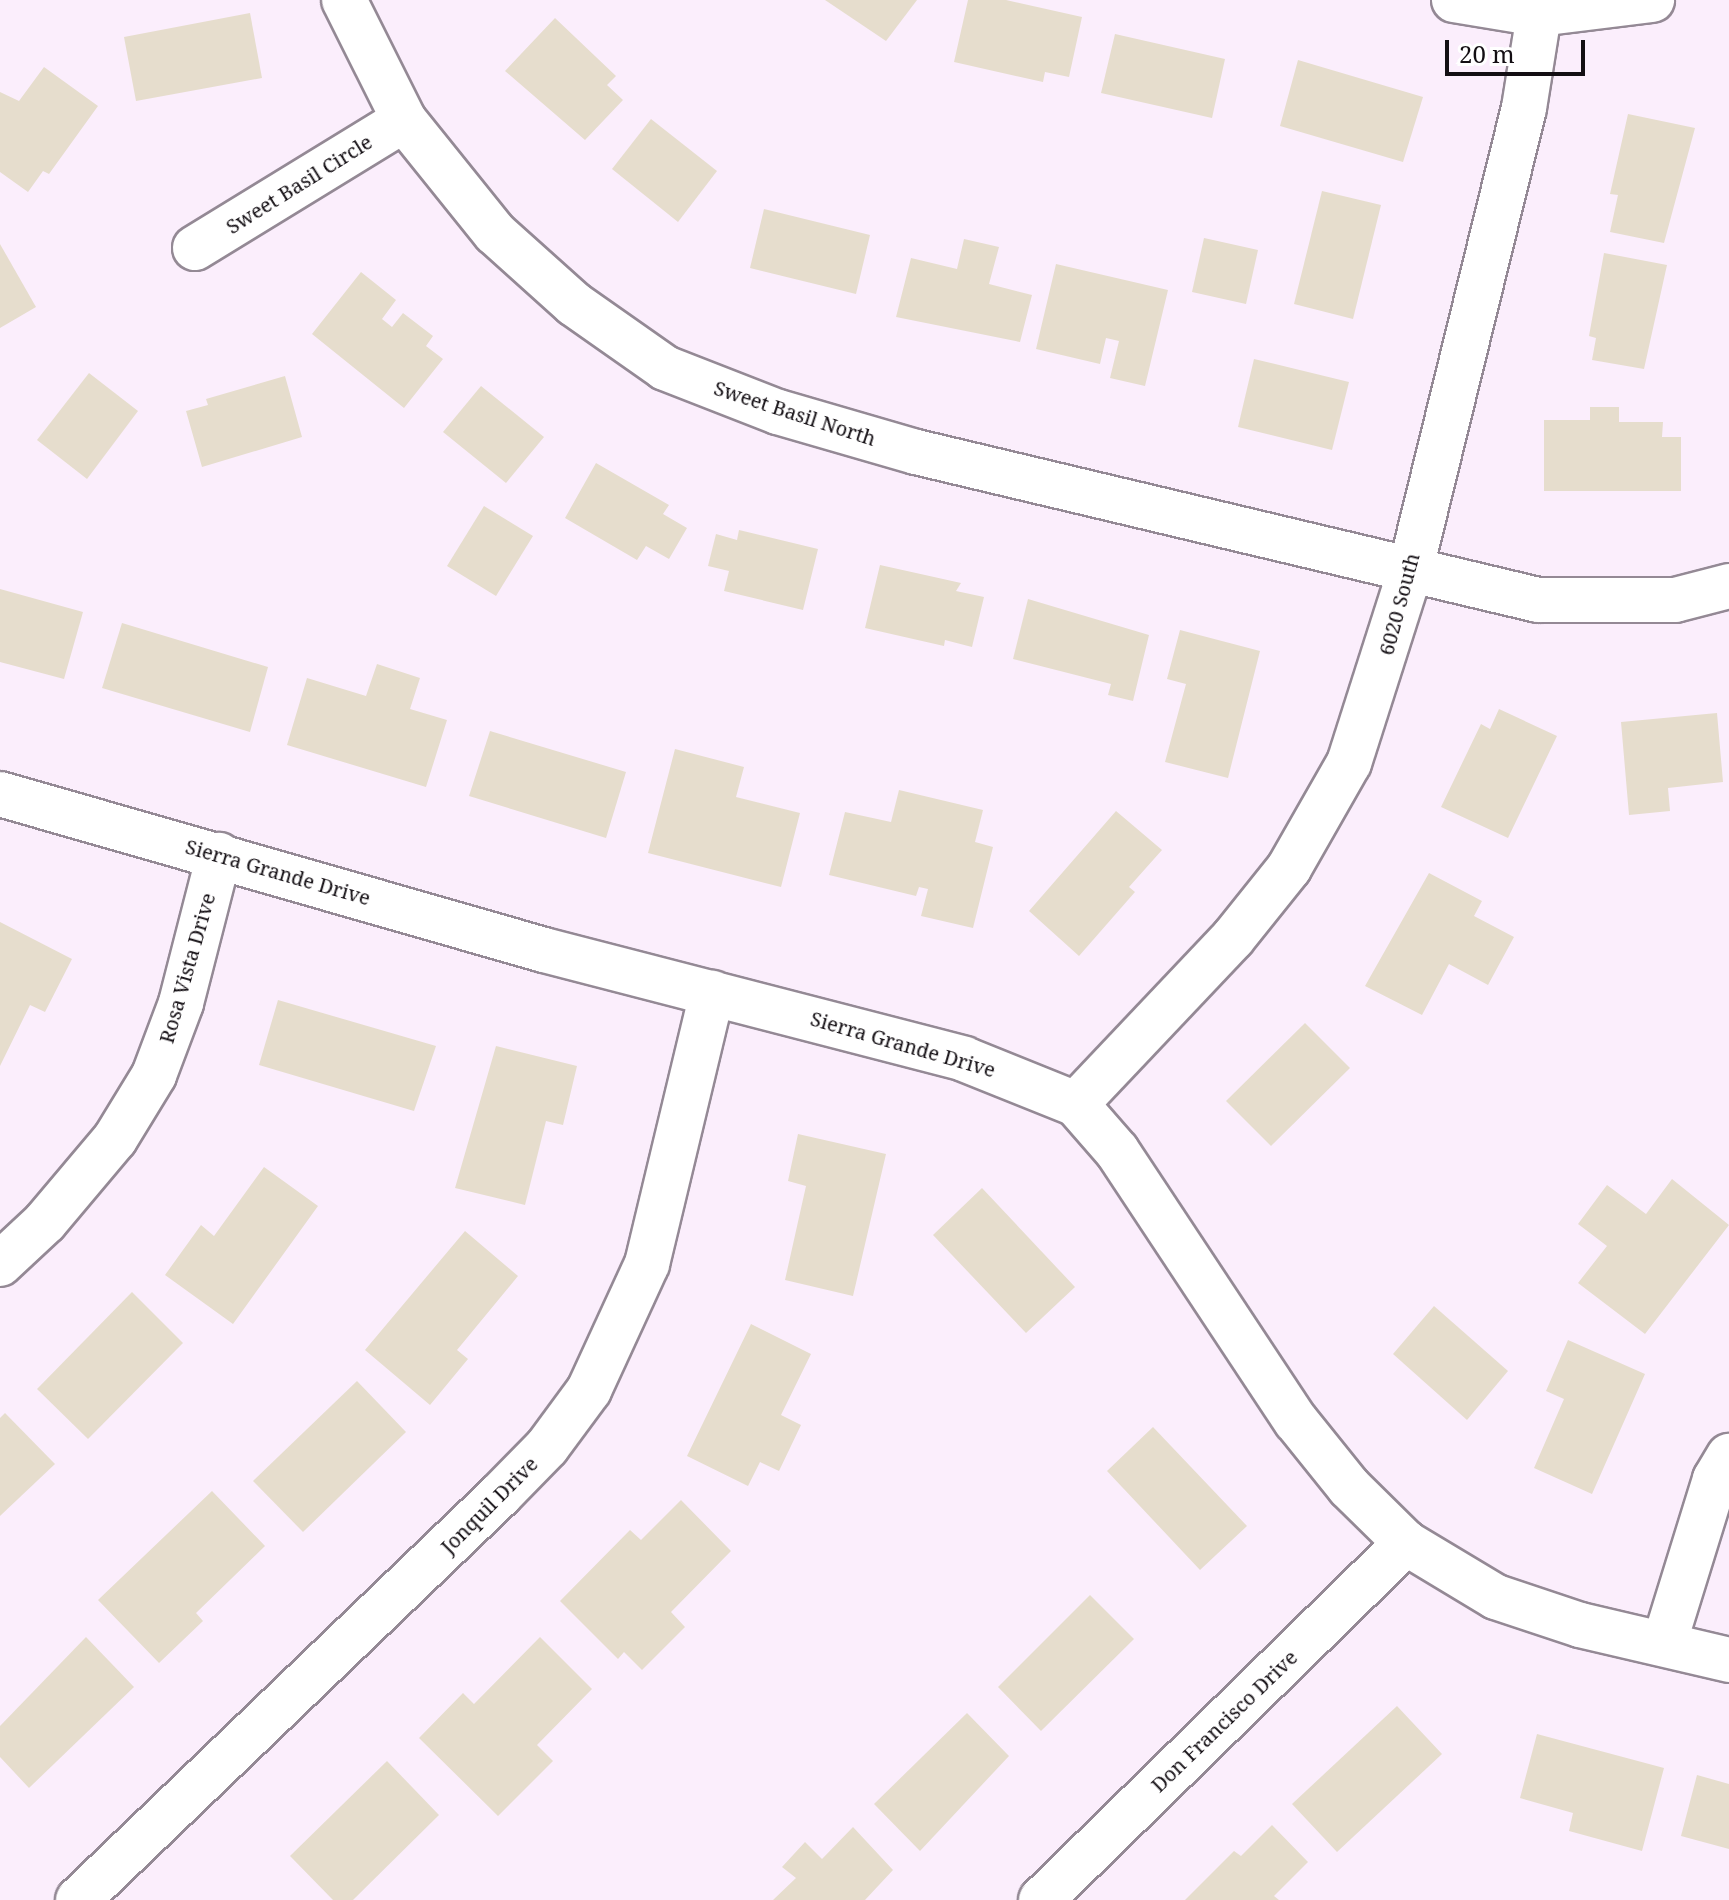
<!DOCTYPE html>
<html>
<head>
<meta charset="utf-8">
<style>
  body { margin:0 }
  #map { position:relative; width:1729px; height:1900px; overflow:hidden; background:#fbeefc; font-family:"Noto Serif",serif }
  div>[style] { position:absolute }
  .building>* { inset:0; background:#e6ddcd }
  .roads { filter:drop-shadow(2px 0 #948995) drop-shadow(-2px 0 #948995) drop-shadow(0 2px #948995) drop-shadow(0 -2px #948995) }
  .minor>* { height:44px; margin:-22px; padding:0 22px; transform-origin:22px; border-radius:22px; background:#fff }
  span { translate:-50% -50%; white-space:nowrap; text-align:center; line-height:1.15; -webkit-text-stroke:7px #fff; paint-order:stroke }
  .street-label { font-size:20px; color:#130e13 }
  .scale { position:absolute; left:1445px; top:40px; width:140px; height:36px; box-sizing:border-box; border:4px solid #130e13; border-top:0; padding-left:10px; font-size:24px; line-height:28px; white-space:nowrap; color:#130e13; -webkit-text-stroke:6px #fff; paint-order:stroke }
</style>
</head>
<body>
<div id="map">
  <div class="building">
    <i style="clip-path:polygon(825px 0,917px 0,886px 41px)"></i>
    <i style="clip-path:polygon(968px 0,1006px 0,1082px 17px,1069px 77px,1045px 72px,1043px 82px,954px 62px)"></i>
    <i style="clip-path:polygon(250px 13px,262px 78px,136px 101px,124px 37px)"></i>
    <i style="clip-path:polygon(555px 18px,616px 76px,607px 85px,623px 100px,585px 140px,505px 71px)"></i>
    <i style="clip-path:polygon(1115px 34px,1225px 59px,1212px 118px,1101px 93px)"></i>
    <i style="clip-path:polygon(1298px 60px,1423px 97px,1403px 162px,1280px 126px)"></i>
    <i style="clip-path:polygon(44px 67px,98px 106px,49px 174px,43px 171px,28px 192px,0 172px,0 92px,19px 101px)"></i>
    <i style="clip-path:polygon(1628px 114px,1695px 128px,1664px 243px,1610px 232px,1618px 195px,1610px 194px)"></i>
    <i style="clip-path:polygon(651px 119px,717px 171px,678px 222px,612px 169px)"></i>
    <i style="clip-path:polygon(1322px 191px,1381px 205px,1353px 319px,1294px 304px)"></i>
    <i style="clip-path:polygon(764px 209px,870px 235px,856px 294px,750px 268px)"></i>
    <i style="clip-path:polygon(1204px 238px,1258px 250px,1246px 304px,1192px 292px)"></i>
    <i style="clip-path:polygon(964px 239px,999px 247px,989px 284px,1032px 295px,1020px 342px,896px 317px,911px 258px,957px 269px)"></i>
    <i style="clip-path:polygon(0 244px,36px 307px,0 328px)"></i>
    <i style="clip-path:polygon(1604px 253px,1667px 265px,1644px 369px,1592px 360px,1596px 338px,1589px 336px)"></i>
    <i style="clip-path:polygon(1056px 264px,1168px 290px,1145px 386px,1110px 378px,1119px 341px,1106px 338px,1100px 364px,1036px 349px)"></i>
    <i style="clip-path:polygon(361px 272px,396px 300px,382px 319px,392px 327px,403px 313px,433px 336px,426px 346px,443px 359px,404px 408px,312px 334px)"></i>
    <i style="clip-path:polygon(1254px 359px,1349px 382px,1332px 450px,1238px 427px)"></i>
    <i style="clip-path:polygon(89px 373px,138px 411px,87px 479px,37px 440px)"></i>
    <i style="clip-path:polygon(285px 376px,302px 437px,202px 467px,186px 411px,208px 405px,206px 399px)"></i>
    <i style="clip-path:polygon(481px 386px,544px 437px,506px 483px,443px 432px)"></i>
    <i style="clip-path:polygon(1590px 407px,1619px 407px,1619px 422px,1663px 422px,1662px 437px,1681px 437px,1681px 491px,1544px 491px,1544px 420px,1590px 420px)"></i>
    <i style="clip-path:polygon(596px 463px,669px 505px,663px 514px,687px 528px,669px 559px,646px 546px,637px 560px,565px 518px)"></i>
    <i style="clip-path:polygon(484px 506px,533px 536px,496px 596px,447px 566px)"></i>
    <i style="clip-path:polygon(739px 530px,818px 549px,803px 610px,724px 591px,729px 571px,708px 566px,716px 534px,737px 540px)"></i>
    <i style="clip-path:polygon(880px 565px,961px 583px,956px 591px,984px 597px,972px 647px,945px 640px,944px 646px,865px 628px)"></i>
    <i style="clip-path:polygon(0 589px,83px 612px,64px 679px,0 662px)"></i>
    <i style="clip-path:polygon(1028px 599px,1149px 635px,1133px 701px,1108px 695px,1111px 684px,1013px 659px)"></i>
    <i style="clip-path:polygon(122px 623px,268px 667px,250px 732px,102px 688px)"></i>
    <i style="clip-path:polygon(1180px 630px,1260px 651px,1228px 778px,1165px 762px,1186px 684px,1167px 679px)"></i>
    <i style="clip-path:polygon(377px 664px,420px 678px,410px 709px,447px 720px,426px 787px,287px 745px,307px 678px,366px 696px)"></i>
    <i style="clip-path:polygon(1499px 709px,1557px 736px,1508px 838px,1441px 807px,1481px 724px,1490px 729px)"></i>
    <i style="clip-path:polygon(1717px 713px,1723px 782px,1668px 788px,1670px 811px,1629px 815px,1621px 722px)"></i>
    <i style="clip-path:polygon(490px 731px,626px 772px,606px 838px,469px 796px)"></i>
    <i style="clip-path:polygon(675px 749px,744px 767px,736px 797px,800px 813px,781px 887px,648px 853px)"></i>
    <i style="clip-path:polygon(899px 790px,983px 810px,975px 842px,993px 847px,973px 928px,921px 916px,928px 889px,919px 887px,916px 896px,829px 875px,845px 812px,891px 822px)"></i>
    <i style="clip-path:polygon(1116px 811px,1162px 850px,1129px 887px,1135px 892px,1079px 956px,1029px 911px)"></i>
    <i style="clip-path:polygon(1429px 873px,1482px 901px,1474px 916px,1514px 937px,1488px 985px,1449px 964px,1422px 1015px,1365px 986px)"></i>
    <i style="clip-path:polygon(0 922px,72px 959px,45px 1012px,30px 1005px,0 1066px)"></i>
    <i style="clip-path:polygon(278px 1000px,436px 1046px,414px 1111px,259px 1065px)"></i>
    <i style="clip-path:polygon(1305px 1023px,1350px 1068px,1271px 1146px,1226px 1101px)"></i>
    <i style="clip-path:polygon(496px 1046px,577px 1066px,563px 1125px,546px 1121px,525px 1205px,455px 1188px)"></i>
    <i style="clip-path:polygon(798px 1134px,886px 1154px,853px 1296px,785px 1280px,806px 1186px,788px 1181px)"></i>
    <i style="clip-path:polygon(264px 1167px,318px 1206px,233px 1324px,165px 1275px,201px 1225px,214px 1236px)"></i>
    <i style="clip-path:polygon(1672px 1179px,1729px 1225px,1645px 1334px,1578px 1283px,1607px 1246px,1578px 1224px,1607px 1185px,1646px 1214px)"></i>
    <i style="clip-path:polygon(982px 1188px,1075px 1287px,1026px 1333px,933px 1235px)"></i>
    <i style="clip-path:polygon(465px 1231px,518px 1276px,457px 1350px,468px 1359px,430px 1405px,365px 1350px)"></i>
    <i style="clip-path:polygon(132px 1292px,183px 1343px,88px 1439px,37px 1389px)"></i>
    <i style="clip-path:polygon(1434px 1306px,1508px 1371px,1467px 1420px,1393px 1354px)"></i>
    <i style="clip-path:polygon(751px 1324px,811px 1354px,781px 1415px,801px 1425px,779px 1471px,760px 1462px,748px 1486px,687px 1456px)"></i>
    <i style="clip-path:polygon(1568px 1340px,1645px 1374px,1592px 1494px,1534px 1468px,1564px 1399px,1546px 1391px)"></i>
    <i style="clip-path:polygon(357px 1381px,406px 1432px,303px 1532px,253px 1481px)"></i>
    <i style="clip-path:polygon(5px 1413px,55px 1464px,0 1516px,0 1418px)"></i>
    <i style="clip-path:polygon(1153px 1427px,1247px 1526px,1200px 1570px,1107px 1471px)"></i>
    <i style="clip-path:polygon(212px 1491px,265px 1546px,196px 1613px,203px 1621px,159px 1663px,98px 1600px)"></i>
    <i style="clip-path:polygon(681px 1500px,731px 1551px,671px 1612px,685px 1627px,642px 1670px,624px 1652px,618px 1659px,560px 1601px,630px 1530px,641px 1540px)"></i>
    <i style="clip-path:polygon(1090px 1595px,1134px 1639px,1041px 1731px,998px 1687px)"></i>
    <i style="clip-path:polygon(86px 1637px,134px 1687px,29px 1788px,0 1757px,0 1726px)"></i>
    <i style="clip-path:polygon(540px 1637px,592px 1689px,537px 1745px,553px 1761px,498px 1816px,419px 1738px,463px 1693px,474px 1704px)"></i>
    <i style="clip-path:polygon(1397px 1706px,1442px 1754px,1337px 1852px,1292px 1804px)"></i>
    <i style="clip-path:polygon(967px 1713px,1009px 1756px,920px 1851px,874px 1804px)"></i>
    <i style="clip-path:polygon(1537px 1734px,1664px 1768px,1642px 1851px,1569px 1831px,1573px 1813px,1520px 1798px)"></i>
    <i style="clip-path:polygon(387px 1761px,439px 1815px,353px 1900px,333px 1900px,290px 1856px)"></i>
    <i style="clip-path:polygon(1697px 1775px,1729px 1784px,1729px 1849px,1681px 1836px)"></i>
    <i style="clip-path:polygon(1272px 1825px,1308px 1862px,1274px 1896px,1279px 1900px,1185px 1900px,1234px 1851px,1241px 1856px)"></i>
    <i style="clip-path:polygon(853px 1827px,893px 1870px,865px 1900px,773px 1900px,796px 1878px,782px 1867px,805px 1842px,822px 1859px)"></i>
  </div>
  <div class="roads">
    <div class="minor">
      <i style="left:344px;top:0;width:134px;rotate:63.4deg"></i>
      <i style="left:404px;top:120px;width:145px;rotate:51.2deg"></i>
      <i style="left:495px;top:233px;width:106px;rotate:41.9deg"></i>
      <i style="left:574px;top:304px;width:111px;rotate:35.1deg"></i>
      <i style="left:665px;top:368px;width:121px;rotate:21.3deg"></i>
      <i style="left:778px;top:412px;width:144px;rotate:16.2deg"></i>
      <i style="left:916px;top:452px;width:639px;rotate:13.38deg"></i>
      <i style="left:1538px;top:600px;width:137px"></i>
      <i style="left:1675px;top:600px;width:56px;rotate:-14.5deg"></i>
      <i style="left:1454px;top:0;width:86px;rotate:9.4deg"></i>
      <i style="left:1539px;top:14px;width:114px;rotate:-7.1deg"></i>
      <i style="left:195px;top:248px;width:245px;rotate:-31.5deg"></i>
      <i style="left:0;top:794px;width:566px;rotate:16deg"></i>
      <i style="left:544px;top:950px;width:434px;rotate:14.5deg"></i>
      <i style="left:964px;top:1059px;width:121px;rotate:21.9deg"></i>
      <i style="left:1076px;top:1104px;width:62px;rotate:48.9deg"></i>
      <i style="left:1117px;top:1151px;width:324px;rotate:56.5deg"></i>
      <i style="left:1296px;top:1421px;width:85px;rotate:51.2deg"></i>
      <i style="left:1349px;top:1487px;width:80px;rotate:44.5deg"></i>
      <i style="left:1406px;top:1543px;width:105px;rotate:31deg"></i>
      <i style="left:1496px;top:1597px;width:89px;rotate:18.4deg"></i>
      <i style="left:1580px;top:1625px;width:153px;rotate:13.2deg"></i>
      <i style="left:1076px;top:1104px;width:228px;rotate:-46.6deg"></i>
      <i style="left:1233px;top:938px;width:90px;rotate:-51.3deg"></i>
      <i style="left:1289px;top:868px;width:121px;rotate:-60.3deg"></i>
      <i style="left:1349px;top:763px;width:201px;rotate:-72.3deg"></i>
      <i style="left:1410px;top:572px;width:478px;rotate:-76.2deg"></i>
      <i style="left:1524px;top:108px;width:95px;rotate:-80.9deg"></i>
      <i style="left:0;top:1264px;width:62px;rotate:-43deg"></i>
      <i style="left:45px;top:1222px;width:109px;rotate:-49.9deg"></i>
      <i style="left:115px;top:1139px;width:75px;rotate:-58.6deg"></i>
      <i style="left:154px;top:1075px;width:77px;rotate:-69.4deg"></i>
      <i style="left:181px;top:1003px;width:153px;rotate:-75.6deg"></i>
      <i style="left:1664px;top:1644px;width:173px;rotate:-72.8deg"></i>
      <i style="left:1715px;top:1479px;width:27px;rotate:-59deg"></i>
      <i style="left:78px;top:1900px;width:585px;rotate:-43.82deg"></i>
      <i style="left:500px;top:1495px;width:67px;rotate:-45.6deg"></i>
      <i style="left:547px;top:1447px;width:71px;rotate:-53.6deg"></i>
      <i style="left:589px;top:1390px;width:139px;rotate:-65.3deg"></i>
      <i style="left:647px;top:1264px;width:279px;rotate:-76.5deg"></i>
      <i style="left:1041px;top:1900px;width:511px;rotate:-44.37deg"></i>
    </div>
  </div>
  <div class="street-label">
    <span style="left:299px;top:184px;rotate:-32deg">Sweet Basil Circle</span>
    <span style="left:795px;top:413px;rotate:18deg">Sweet Basil North</span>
    <span style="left:1399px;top:604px;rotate:-75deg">6020 South</span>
    <span style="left:278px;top:872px;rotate:16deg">Sierra Grande Drive</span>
    <span style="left:187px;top:968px;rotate:-74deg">Rosa Vista Drive</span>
    <span style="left:903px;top:1044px;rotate:16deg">Sierra Grande Drive</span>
    <span style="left:489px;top:1505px;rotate:-45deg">Jonquil Drive</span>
    <span style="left:1224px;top:1721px;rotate:-44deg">Don Francisco Drive</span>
  </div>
  <div class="scale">20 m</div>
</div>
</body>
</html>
